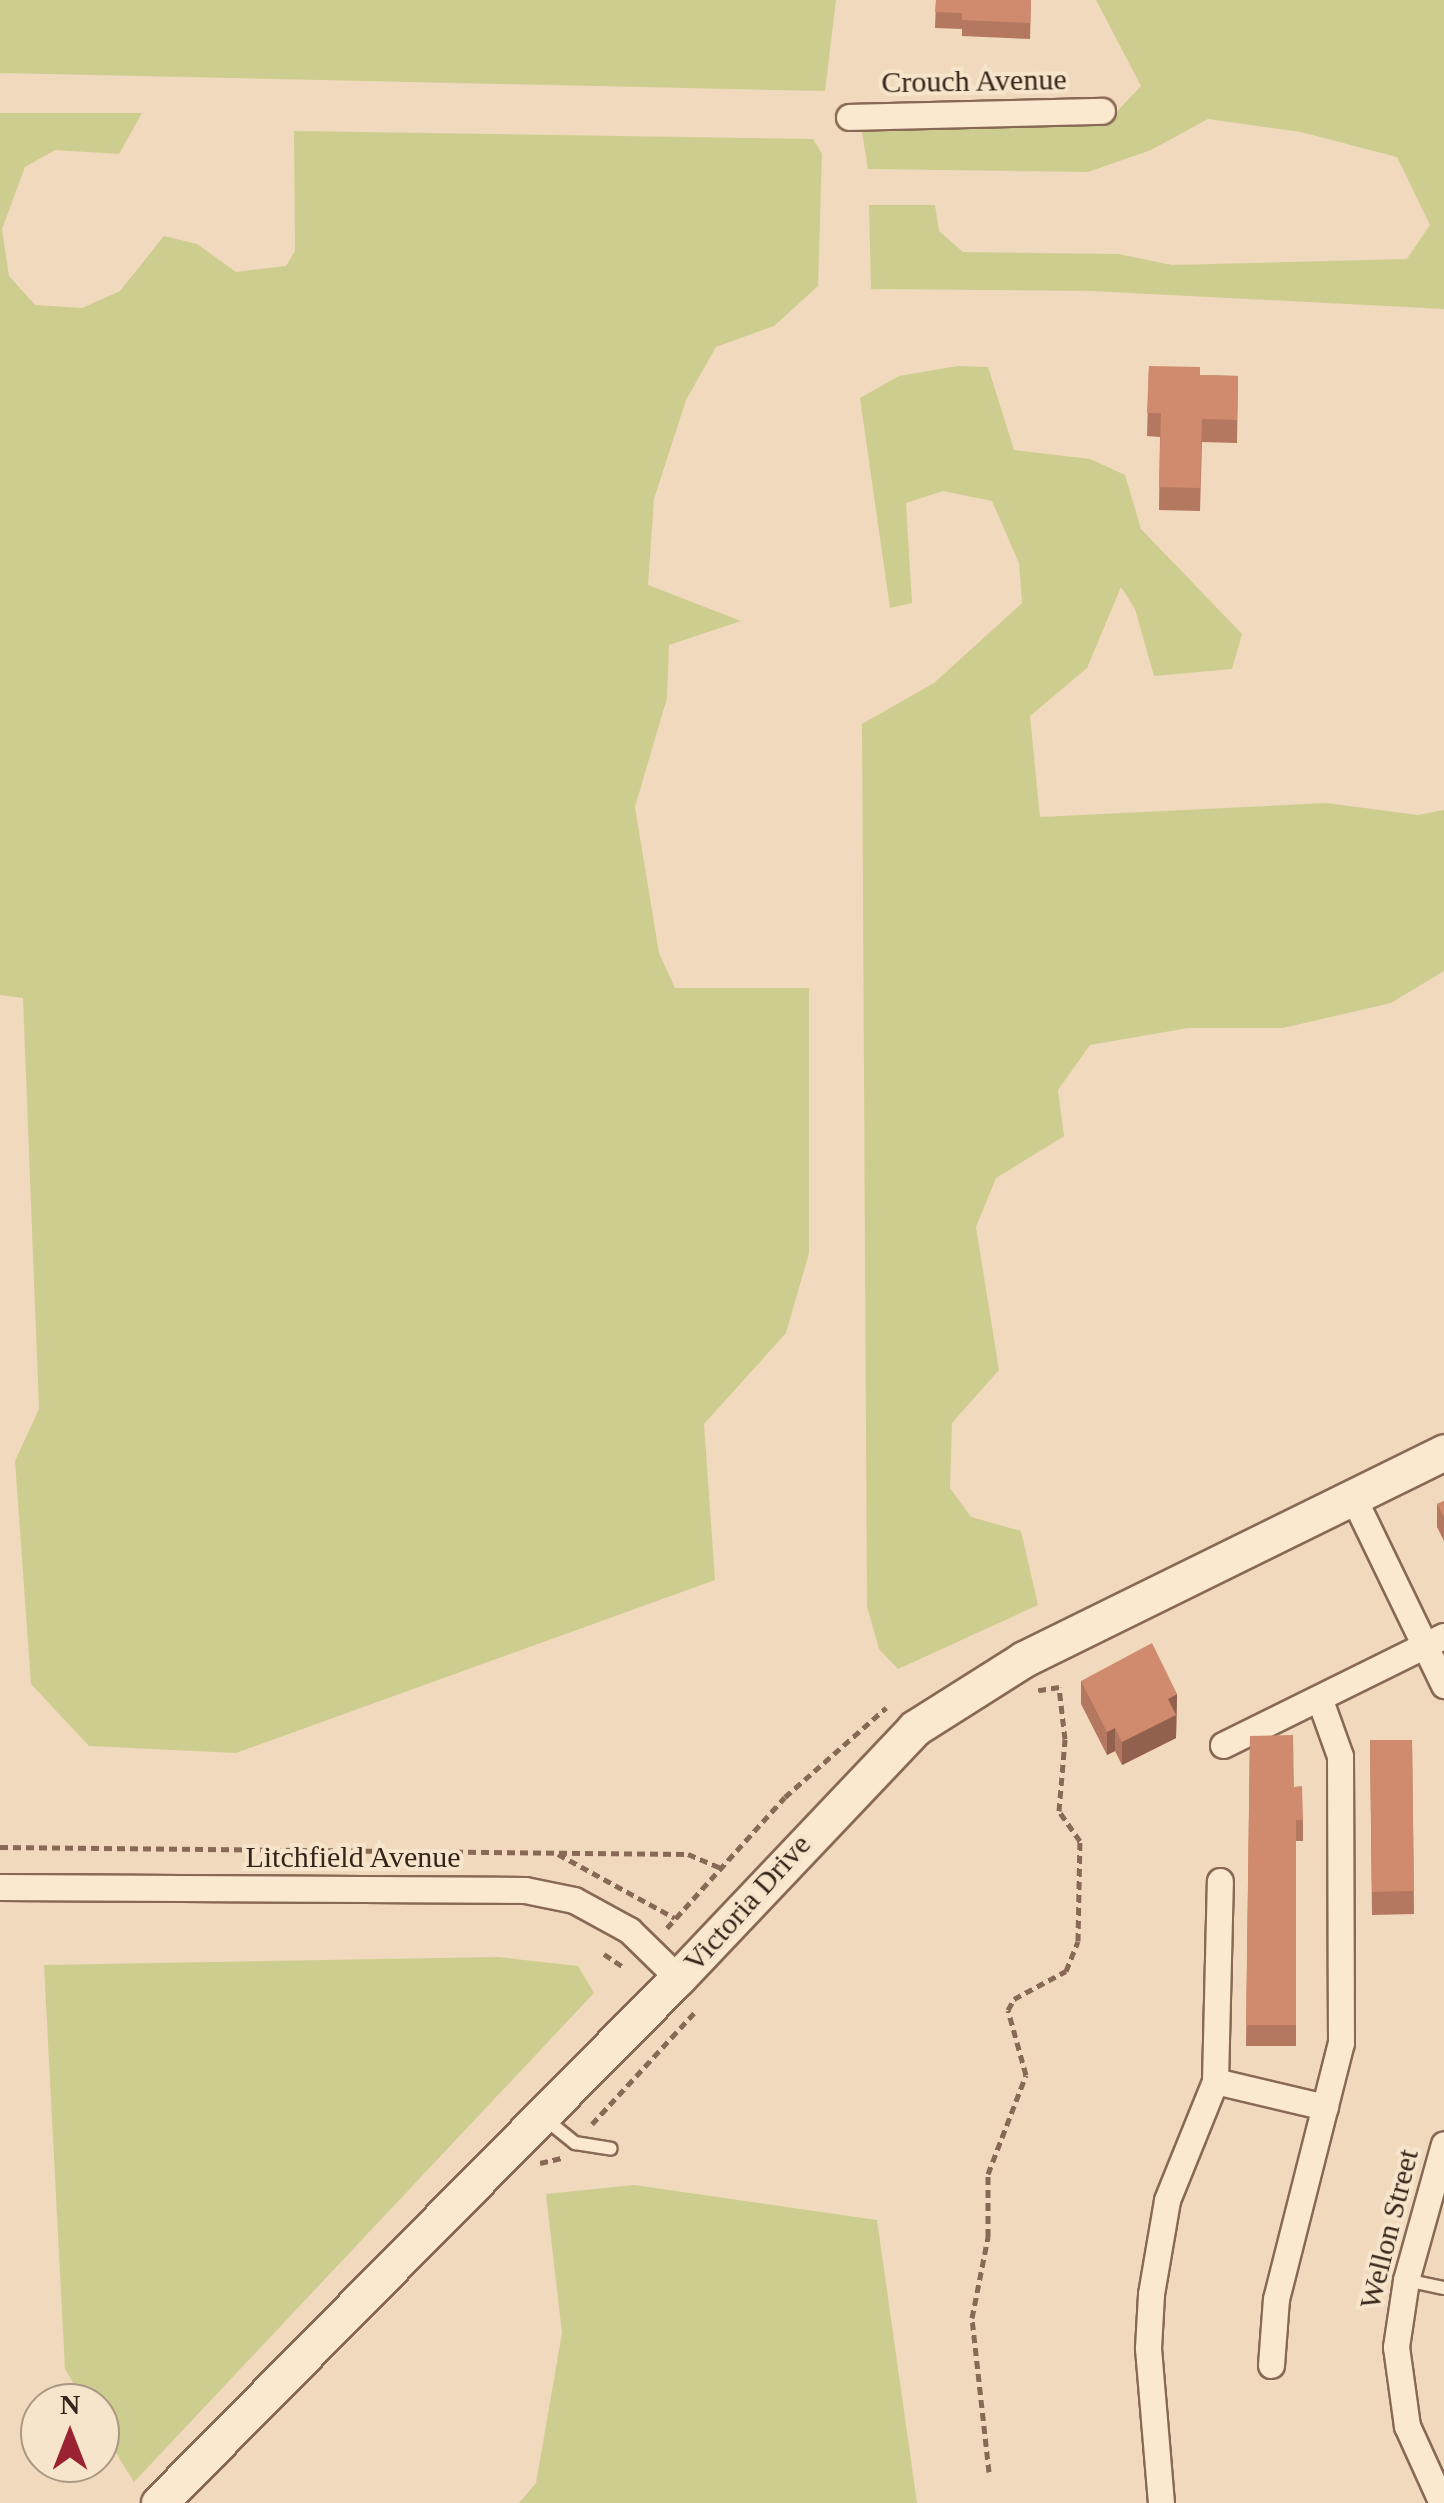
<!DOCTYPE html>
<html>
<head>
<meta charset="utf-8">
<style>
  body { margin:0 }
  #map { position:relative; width:1444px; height:2503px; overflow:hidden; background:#f0d9bc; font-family:Georgia,serif }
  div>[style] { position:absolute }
  .green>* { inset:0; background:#cecd90 }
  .path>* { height:5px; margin-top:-2.5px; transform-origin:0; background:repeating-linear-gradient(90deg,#886955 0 8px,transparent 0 13px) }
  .roads { filter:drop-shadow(2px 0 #886955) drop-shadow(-2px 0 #886955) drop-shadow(0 2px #886955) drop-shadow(0 -2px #886955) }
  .lane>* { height:12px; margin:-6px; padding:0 6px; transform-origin:6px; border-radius:6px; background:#fae8cf }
  .street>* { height:25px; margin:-12.5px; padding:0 12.5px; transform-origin:12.5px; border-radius:12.5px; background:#fae8cf }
  .secondary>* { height:35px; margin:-17.5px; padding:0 17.5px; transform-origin:17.5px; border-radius:17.5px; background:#fae8cf }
  .wall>* { inset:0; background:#b3785f }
  .shaded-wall>* { inset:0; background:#92614e }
  .building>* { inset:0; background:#d08b6f }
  span { translate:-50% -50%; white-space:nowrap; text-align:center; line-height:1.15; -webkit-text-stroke:8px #f7e5cb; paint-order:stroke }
  .street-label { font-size:30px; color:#36241a }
  .north { position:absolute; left:20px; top:2383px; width:100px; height:100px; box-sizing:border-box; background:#f7e5cb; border:2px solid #aa9884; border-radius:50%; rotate:0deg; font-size:28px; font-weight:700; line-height:40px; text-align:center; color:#36241a }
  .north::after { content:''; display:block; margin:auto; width:35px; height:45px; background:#923; clip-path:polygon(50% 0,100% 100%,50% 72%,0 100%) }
</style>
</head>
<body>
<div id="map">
  <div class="green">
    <i style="clip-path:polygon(0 0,836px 0,825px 91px,0 73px)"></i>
    <i style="clip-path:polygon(1096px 0,1444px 0,1444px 309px,1092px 291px,871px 289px,869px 205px,935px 205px,939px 231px,963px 252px,1118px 254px,1172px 265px,1407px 259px,1430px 225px,1397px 157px,1301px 132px,1208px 119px,1151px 150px,1088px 172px,868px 169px,859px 114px,1106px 123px,1141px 86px)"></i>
    <i style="clip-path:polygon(0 113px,142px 113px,119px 154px,55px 150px,25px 167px,2px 229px,9px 276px,35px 305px,82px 308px,120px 291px,164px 236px,197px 244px,236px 272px,286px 266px,295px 251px,294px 131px,813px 139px,822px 154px,818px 286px,774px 326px,716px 347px,686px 400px,654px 499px,648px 585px,741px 621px,669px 645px,667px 698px,635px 807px,659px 953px,675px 988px,809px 988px,809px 1253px,786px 1333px,704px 1424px,715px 1580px,236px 1753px,89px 1746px,31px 1684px,15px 1461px,39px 1409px,23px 998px,0 995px)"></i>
    <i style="clip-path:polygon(958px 366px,988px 367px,1014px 450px,1090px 459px,1125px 475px,1141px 529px,1242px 634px,1232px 669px,1154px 676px,1135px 609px,1121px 587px,1087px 668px,1030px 716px,1040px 817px,1326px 803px,1418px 815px,1444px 810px,1444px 971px,1391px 1003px,1283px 1028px,1188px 1028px,1090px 1045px,1058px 1090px,1064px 1136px,996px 1178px,976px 1227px,999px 1370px,952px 1423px,950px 1488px,971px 1517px,1021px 1531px,1038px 1605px,898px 1669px,879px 1649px,867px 1606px,862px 724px,934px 683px,1022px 603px,1019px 563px,992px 501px,943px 491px,906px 503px,912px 603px,890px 608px,860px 398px,899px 376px)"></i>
    <i style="clip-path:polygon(498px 1957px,578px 1966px,594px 1993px,134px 2482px,100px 2427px,100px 2403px,85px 2403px,65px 2369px,44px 1965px)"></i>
    <i style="clip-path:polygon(634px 2185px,877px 2220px,917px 2503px,519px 2503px,536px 2483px,562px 2333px,546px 2194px)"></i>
  </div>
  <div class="path">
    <i style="left:0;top:1847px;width:688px;rotate:0.58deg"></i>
    <i style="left:688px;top:1854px;width:36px;rotate:23deg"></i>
    <i style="left:558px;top:1854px;width:133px;rotate:28.7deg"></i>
    <i style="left:667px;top:1928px;width:176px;rotate:-48deg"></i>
    <i style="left:785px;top:1797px;width:135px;rotate:-41.4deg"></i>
    <i style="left:604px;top:1954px;width:22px;rotate:34deg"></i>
    <i style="left:592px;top:2124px;width:154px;rotate:-47.4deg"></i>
    <i style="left:540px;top:2163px;width:22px;rotate:-13deg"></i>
    <i style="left:989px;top:2472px;width:155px;rotate:-96.3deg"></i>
    <i style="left:972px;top:2318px;width:83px;rotate:-78.8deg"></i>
    <i style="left:988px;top:2237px;width:63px;rotate:-90deg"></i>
    <i style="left:988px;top:2174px;width:106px;rotate:-69deg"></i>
    <i style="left:1026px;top:2075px;width:67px;rotate:-105.5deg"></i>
    <i style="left:1008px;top:2010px;width:13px;rotate:-61deg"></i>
    <i style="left:1014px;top:1999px;width:59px;rotate:-28.3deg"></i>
    <i style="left:1066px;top:1971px;width:32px;rotate:-68deg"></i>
    <i style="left:1078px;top:1941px;width:100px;rotate:-88.9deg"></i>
    <i style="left:1080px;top:1841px;width:37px;rotate:-125deg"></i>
    <i style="left:1059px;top:1811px;width:72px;rotate:-85.2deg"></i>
    <i style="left:1065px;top:1739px;width:52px;rotate:-96.6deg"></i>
    <i style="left:1059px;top:1687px;width:24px;rotate:171deg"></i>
  </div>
  <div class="roads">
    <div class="lane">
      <i style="left:544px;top:2118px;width:40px;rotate:39deg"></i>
      <i style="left:575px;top:2143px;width:36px;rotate:9deg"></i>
      <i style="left:1406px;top:2280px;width:39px;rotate:12deg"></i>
    </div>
    <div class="street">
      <i style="left:849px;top:117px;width:253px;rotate:-1.4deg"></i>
      <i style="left:1353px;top:1497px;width:209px;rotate:64.2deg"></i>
      <i style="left:1223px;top:1745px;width:246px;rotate:-26.3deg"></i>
      <i style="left:0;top:1887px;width:525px;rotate:0.33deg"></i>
      <i style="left:525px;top:1890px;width:50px;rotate:11.5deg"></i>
      <i style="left:574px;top:1900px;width:63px;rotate:28.6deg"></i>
      <i style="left:629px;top:1930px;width:69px;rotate:44.4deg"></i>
      <i style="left:1215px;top:2081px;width:113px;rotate:13.3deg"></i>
      <i style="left:1271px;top:2365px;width:66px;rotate:-85.7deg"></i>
      <i style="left:1276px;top:2299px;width:264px;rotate:-75.8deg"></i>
      <i style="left:1341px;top:2043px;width:287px;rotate:-90.2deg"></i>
      <i style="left:1340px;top:1756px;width:59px;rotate:-109.7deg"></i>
      <i style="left:1161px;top:2503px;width:156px;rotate:-94.8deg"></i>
      <i style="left:1148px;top:2348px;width:54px;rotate:-86.8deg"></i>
      <i style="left:1151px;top:2294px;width:95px;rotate:-80.3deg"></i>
      <i style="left:1167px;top:2200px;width:128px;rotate:-68deg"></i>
      <i style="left:1215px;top:2081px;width:200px;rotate:-88.6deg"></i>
      <i style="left:1442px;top:2503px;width:85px;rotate:-114.4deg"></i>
      <i style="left:1407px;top:2426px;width:80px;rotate:-97.9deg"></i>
      <i style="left:1396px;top:2347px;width:68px;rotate:-81.5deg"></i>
      <i style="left:1406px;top:2280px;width:141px;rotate:-74.4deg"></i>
    </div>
    <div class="secondary">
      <i style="left:159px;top:2503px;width:738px;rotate:-45.33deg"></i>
      <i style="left:678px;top:1978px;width:344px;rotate:-46.5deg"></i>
      <i style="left:915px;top:1728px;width:129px;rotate:-32.3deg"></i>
      <i style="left:1024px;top:1659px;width:468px;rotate:-26.2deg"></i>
    </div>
  </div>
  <div class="wall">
    <i style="clip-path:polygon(936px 0,1031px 0,1030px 39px,962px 36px,962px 29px,935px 28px)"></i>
    <i style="clip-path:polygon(1149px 366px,1200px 375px,1238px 376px,1237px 443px,1202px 442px,1200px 511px,1159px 510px,1160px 437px,1147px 436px)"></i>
    <i style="clip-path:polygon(1444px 1501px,1444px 1541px,1437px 1527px,1437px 1504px)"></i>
    <i style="clip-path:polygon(1081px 1681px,1177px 1694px,1176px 1738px,1122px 1765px,1115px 1751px,1107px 1755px,1081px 1704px)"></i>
    <i style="clip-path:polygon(1250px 1736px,1294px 1787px,1303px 1820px,1303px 1841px,1296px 1841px,1296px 2046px,1246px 2046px)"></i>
    <i style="clip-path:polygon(1370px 1740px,1412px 1740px,1414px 1914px,1372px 1915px)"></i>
  </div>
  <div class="shaded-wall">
    <i style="clip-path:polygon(1177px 1694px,1176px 1738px,1122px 1765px,1122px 1742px,1168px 1699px)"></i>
    <i style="clip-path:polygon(1115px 1728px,1115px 1751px,1107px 1755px,1107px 1732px)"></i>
  </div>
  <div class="building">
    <i style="clip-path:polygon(936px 0,1031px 0,1030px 23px,962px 20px,962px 13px,935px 12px)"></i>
    <i style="clip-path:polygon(1149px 366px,1200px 367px,1200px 375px,1238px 376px,1237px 420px,1202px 419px,1200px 488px,1159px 487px,1161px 413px,1147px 413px)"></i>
    <i style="clip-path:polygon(1444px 1501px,1444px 1517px,1437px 1504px)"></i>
    <i style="clip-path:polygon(1152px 1643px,1177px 1694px,1168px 1699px,1176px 1715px,1122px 1742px,1115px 1728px,1107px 1732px,1081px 1681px)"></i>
    <i style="clip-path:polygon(1293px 1735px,1294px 1787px,1302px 1786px,1303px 1820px,1296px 1820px,1296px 2025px,1246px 2025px,1250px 1736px)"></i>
    <i style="clip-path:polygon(1370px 1740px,1412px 1740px,1414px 1891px,1372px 1892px)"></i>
  </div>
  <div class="street-label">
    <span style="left:974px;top:81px;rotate:-1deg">Crouch Avenue</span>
    <span style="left:353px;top:1857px">Litchfield Avenue</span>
    <span style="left:747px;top:1903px;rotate:-48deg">Victoria Drive</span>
    <span style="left:1389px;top:2229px;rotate:-76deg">Wellon Street</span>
  </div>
  <div class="north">N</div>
</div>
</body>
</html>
